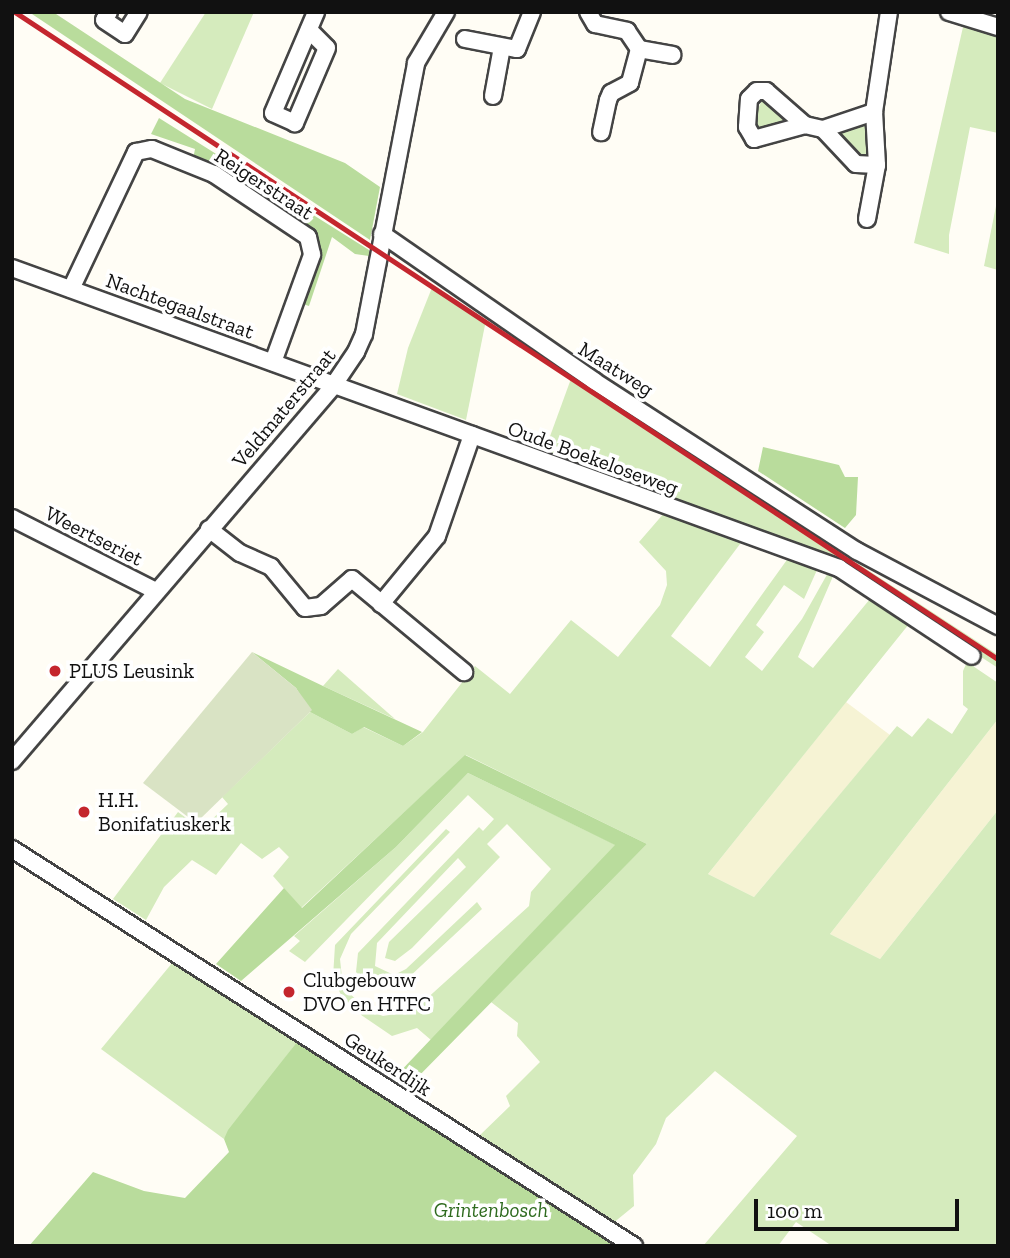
<!DOCTYPE html>
<html>
<head>
<meta charset="utf-8">
<style>
  body { margin:0 }
  #map { position:relative; width:1010px; height:1258px; overflow:hidden; background:#fffdf5; font-family:"Zilla Slab",serif }
  div>[style] { position:absolute }
  .farmland>* { inset:0; background:#f6f3d4 }
  .green>* { inset:0; background:#d5ebbd }
  .forest>* { inset:0; background:#b9dc9c }
  .cemetery>* { inset:0; background:#d9e3c4 }
  .roads { filter:drop-shadow(2px 0 #444) drop-shadow(-2px 0 #444) drop-shadow(0 2px #444) drop-shadow(0 -2px #444) }
  .minor>* { height:16px; margin:-8px; padding:0 8px; transform-origin:8px; border-radius:8px; background:#fff }
  .rail>* { height:4.5px; margin:-2.25px; padding:0 2.25px; transform-origin:2.25px; border-radius:2.25px; background:#c4262e }
  .dots>* { width:19px; height:19px; translate:-50% -50%; box-sizing:border-box; border:4px solid #fff; border-radius:50% }
  span { translate:-50% -50%; white-space:nowrap; text-align:center; line-height:1.15; -webkit-text-stroke:7px #fff; paint-order:stroke }
  .street-label { font-size:21px; color:#111 }
  .poi-label { font-size:21px; color:#111 }
  .left { translate:0 -50%; text-align:left }
  .park-label { font-size:21px; color:#2f6b1f; font-style:italic }
  .frame { position:absolute; inset:0; border:14px solid #111; pointer-events:none }
  .scale { position:absolute; left:754px; top:1199px; width:205px; height:32px; box-sizing:border-box; border:4px solid #111; border-top:0; padding-left:9px; font-size:21px; line-height:24px; white-space:nowrap; color:#111; -webkit-text-stroke:5px #fff; paint-order:stroke }
</style>
</head>
<body>
<div id="map">
  <div class="farmland">
    <i style="clip-path:polygon(846px 702px,890px 735px,754px 897px,708px 874px)"></i>
    <i style="clip-path:polygon(998px 719px,998px 810px,880px 959px,830px 934px)"></i>
  </div>
  <div class="green">
    <i style="clip-path:polygon(206px 12px,254px 12px,212px 109px,160px 83px)"></i>
    <i style="clip-path:polygon(963px 27px,998px 36px,998px 133px,970px 127px,949px 235px,949px 254px,914px 243px)"></i>
    <i style="clip-path:polygon(763px 98px,794px 120px,757px 131px,755px 116px)"></i>
    <i style="clip-path:polygon(862px 123px,868px 127px,870px 151px,859px 158px,836px 134px)"></i>
    <i style="clip-path:polygon(998px 196px,998px 270px,984px 266px)"></i>
    <i style="clip-path:polygon(433px 285px,486px 320px,466px 420px,397px 394px,408px 348px)"></i>
    <i style="clip-path:polygon(572px 376px,844px 554px,841px 561px,545px 450px)"></i>
    <i style="clip-path:polygon(665px 512px,743px 540px,671px 636px,710px 667px,789px 557px,817px 570px,804px 599px,784px 585px,756px 625px,764px 632px,745px 657px,762px 671px,802px 619px,829px 571px,834px 574px,798px 657px,813px 668px,870px 599px,909px 624px,708px 874px,754px 897px,897px 726px,912px 737px,928px 718px,952px 734px,968px 709px,963px 705px,963px 671px,967px 662px,998px 683px,998px 719px,830px 934px,880px 959px,998px 810px,998px 1246px,832px 1246px,796px 1222px,778px 1246px,703px 1246px,797px 1136px,715px 1071px,666px 1118px,656px 1144px,633px 1175px,634px 1206px,612px 1224px,478px 1137px,510px 1106px,506px 1096px,540px 1062px,517px 1036px,518px 1023px,491px 1002px,647px 844px,466px 755px,301px 908px,273px 876px,289px 857px,279px 847px,262px 859px,241px 843px,216px 875px,192px 860px,164px 887px,146px 920px,113px 899px,178px 812px,197px 826px,200px 822px,205px 826px,228px 804px,222px 797px,310px 712px,352px 734px,363px 727px,403px 746px,423px 732px,475px 666px,510px 694px,571px 620px,618px 657px,660px 605px,667px 585px,666px 571px,639px 542px)"></i>
    <i style="clip-path:polygon(857px 563px,998px 655px,998px 668px,847px 570px)"></i>
    <i style="clip-path:polygon(338px 669px,395px 719px,323px 686px)"></i>
    <i style="clip-path:polygon(468px 773px,616px 845px,431px 1040px,417px 1028px,392px 1036px,345px 1004px,333px 977px,335px 945px,446px 829px,450px 832px,351px 934px,340px 959px,343px 987px,367px 1010px,383px 1016px,413px 1011px,529px 906px,531px 892px,551px 869px,507px 824px,487px 844px,500px 857px,412px 948px,395px 961px,385px 958px,389px 942px,466px 867px,458px 858px,377px 943px,375px 966px,394px 975px,406px 969px,477px 902px,482px 909px,407px 979px,368px 986px,356px 972px,358px 953px,479px 827px,483px 831px,494px 819px,468px 795px,305px 962px,289px 951px,300px 941px,294px 936px,396px 847px)"></i>
    <i style="clip-path:polygon(173px 962px,297px 1042px,224px 1139px,101px 1049px)"></i>
  </div>
  <div class="forest">
    <i style="clip-path:polygon(29px 12px,53px 12px,185px 99px,345px 163px,380px 187px,370px 240px)"></i>
    <i style="clip-path:polygon(159px 118px,369px 250px,369px 256px,355px 254px,332px 237px,309px 306px,300px 303px,318px 249px,193px 159px,195px 149px,151px 134px)"></i>
    <i style="clip-path:polygon(763px 447px,839px 465px,845px 477px,858px 477px,856px 515px,845px 528px,758px 471px)"></i>
    <i style="clip-path:polygon(252px 652px,323px 686px,422px 732px,403px 746px,364px 727px,352px 734px,310px 712px,296px 688px)"></i>
    <i style="clip-path:polygon(465px 755px,647px 844px,409px 1086px,396px 1076px,615px 845px,468px 773px,396px 847px,241px 981px,216px 964px,284px 888px,302px 908px)"></i>
    <i style="clip-path:polygon(297px 1042px,337px 1067px,615px 1246px,29px 1246px,93px 1172px,144px 1191px,185px 1198px,229px 1152px,224px 1139px,228px 1130px)"></i>
  </div>
  <div class="cemetery">
    <i style="clip-path:polygon(252px 652px,296px 688px,312px 710px,196px 823px,143px 783px)"></i>
  </div>
  <div class="roads">
    <div class="minor">
      <i style="left:109px;top:12px;width:9px;rotate:122deg"></i>
      <i style="left:104px;top:20px;width:25px;rotate:34deg"></i>
      <i style="left:125px;top:34px;width:26px;rotate:-58deg"></i>
      <i style="left:588px;top:12px;width:14px;rotate:60deg"></i>
      <i style="left:595px;top:24px;width:33px;rotate:12deg"></i>
      <i style="left:627px;top:31px;width:22px;rotate:56deg"></i>
      <i style="left:639px;top:49px;width:35px;rotate:105deg"></i>
      <i style="left:630px;top:83px;width:21px;rotate:152deg"></i>
      <i style="left:611px;top:93px;width:8px;rotate:113deg"></i>
      <i style="left:608px;top:100px;width:33px;rotate:102deg"></i>
      <i style="left:949px;top:12px;width:51px;rotate:17deg"></i>
      <i style="left:309px;top:30px;width:25px;rotate:45deg"></i>
      <i style="left:327px;top:48px;width:82px;rotate:113.1deg"></i>
      <i style="left:295px;top:123px;width:24px;rotate:-156deg"></i>
      <i style="left:273px;top:113px;width:110px;rotate:-66.9deg"></i>
      <i style="left:465px;top:39px;width:53px;rotate:10.9deg"></i>
      <i style="left:517px;top:49px;width:40px;rotate:-68deg"></i>
      <i style="left:639px;top:49px;width:34px;rotate:10deg"></i>
      <i style="left:493px;top:96px;width:50px;rotate:-79.6deg"></i>
      <i style="left:805px;top:125px;width:53px;rotate:164.6deg"></i>
      <i style="left:754px;top:139px;width:14px;rotate:-120deg"></i>
      <i style="left:747px;top:127px;width:28px;rotate:-86deg"></i>
      <i style="left:749px;top:99px;width:11px;rotate:-45deg"></i>
      <i style="left:757px;top:91px;width:9px"></i>
      <i style="left:766px;top:91px;width:52px;rotate:41.1deg"></i>
      <i style="left:805px;top:125px;width:18px;rotate:13deg"></i>
      <i style="left:823px;top:129px;width:54px;rotate:-18.4deg"></i>
      <i style="left:823px;top:129px;width:48px;rotate:46.7deg"></i>
      <i style="left:856px;top:164px;width:21px;rotate:3deg"></i>
      <i style="left:867px;top:219px;width:55px;rotate:-79.5deg"></i>
      <i style="left:877px;top:165px;width:53px;rotate:-93.2deg"></i>
      <i style="left:874px;top:112px;width:101px;rotate:-81.5deg"></i>
      <i style="left:382px;top:234px;width:258px;rotate:34.7deg"></i>
      <i style="left:594px;top:381px;width:313px;rotate:32.9deg"></i>
      <i style="left:857px;top:551px;width:160px;rotate:28deg"></i>
      <i style="left:12px;top:268px;width:880px;rotate:19.94deg"></i>
      <i style="left:839px;top:568px;width:159px;rotate:33.5deg"></i>
      <i style="left:71px;top:289px;width:152px;rotate:-64.6deg"></i>
      <i style="left:136px;top:152px;width:16px;rotate:-11deg"></i>
      <i style="left:152px;top:149px;width:67px;rotate:22deg"></i>
      <i style="left:214px;top:174px;width:113px;rotate:33.8deg"></i>
      <i style="left:308px;top:237px;width:18px;rotate:77deg"></i>
      <i style="left:312px;top:255px;width:114px;rotate:110deg"></i>
      <i style="left:12px;top:518px;width:161px;rotate:26.9deg"></i>
      <i style="left:209px;top:529px;width:39px;rotate:38deg"></i>
      <i style="left:240px;top:553px;width:34px;rotate:24deg"></i>
      <i style="left:271px;top:567px;width:53px;rotate:50.3deg"></i>
      <i style="left:305px;top:608px;width:16px;rotate:-7deg"></i>
      <i style="left:321px;top:606px;width:41px;rotate:-41.1deg"></i>
      <i style="left:352px;top:579px;width:146px;rotate:39.7deg"></i>
      <i style="left:381px;top:604px;width:88px;rotate:-50.5deg"></i>
      <i style="left:437px;top:536px;width:107px;rotate:-70.9deg"></i>
      <i style="left:12px;top:761px;width:494px;rotate:-49.4deg"></i>
      <i style="left:333px;top:386px;width:41px;rotate:-55.9deg"></i>
      <i style="left:356px;top:352px;width:20px;rotate:-66deg"></i>
      <i style="left:364px;top:334px;width:276px;rotate:-79.1deg"></i>
      <i style="left:416px;top:63px;width:59px;rotate:-59.5deg"></i>
      <i style="left:12px;top:849px;width:738px;rotate:32.55deg"></i>
    </div>
  </div>
  <div class="rail">
    <i style="left:15px;top:12px;width:1177px;rotate:33.35deg"></i>
  </div>
  <div class="dots">
    <i style="left:55px;top:671px;background:#c4262e"></i>
    <i style="left:84px;top:812px;background:#c4262e"></i>
    <i style="left:289px;top:992px;background:#c4262e"></i>
  </div>
  <div class="street-label">
    <span style="left:264px;top:184px;rotate:33deg">Reigerstraat</span>
    <span style="left:180px;top:306px;rotate:20deg">Nachtegaalstraat</span>
    <span style="left:616px;top:369px;rotate:32deg">Maatweg</span>
    <span style="left:284px;top:408px;rotate:-50deg">Veldmaterstraat</span>
    <span style="left:593px;top:458px;rotate:20deg">Oude Boekeloseweg</span>
    <span style="left:94px;top:536px;rotate:27deg">Weertseriet</span>
    <span style="left:388px;top:1064px;rotate:33deg">Geukerdijk</span>
  </div>
  <div class="poi-label">
    <span class="left" style="left:69px;top:671px">PLUS Leusink</span>
    <span class="left" style="left:98px;top:812px">H.H.<br>Bonifatiuskerk</span>
    <span class="left" style="left:303px;top:992px">Clubgebouw<br>DVO en HTFC</span>
  </div>
  <div class="park-label">
    <span style="left:491px;top:1210px">Grintenbosch</span>
  </div>
  <div class="frame"></div>
  <div class="scale">100 m</div>
</div>
</body>
</html>
